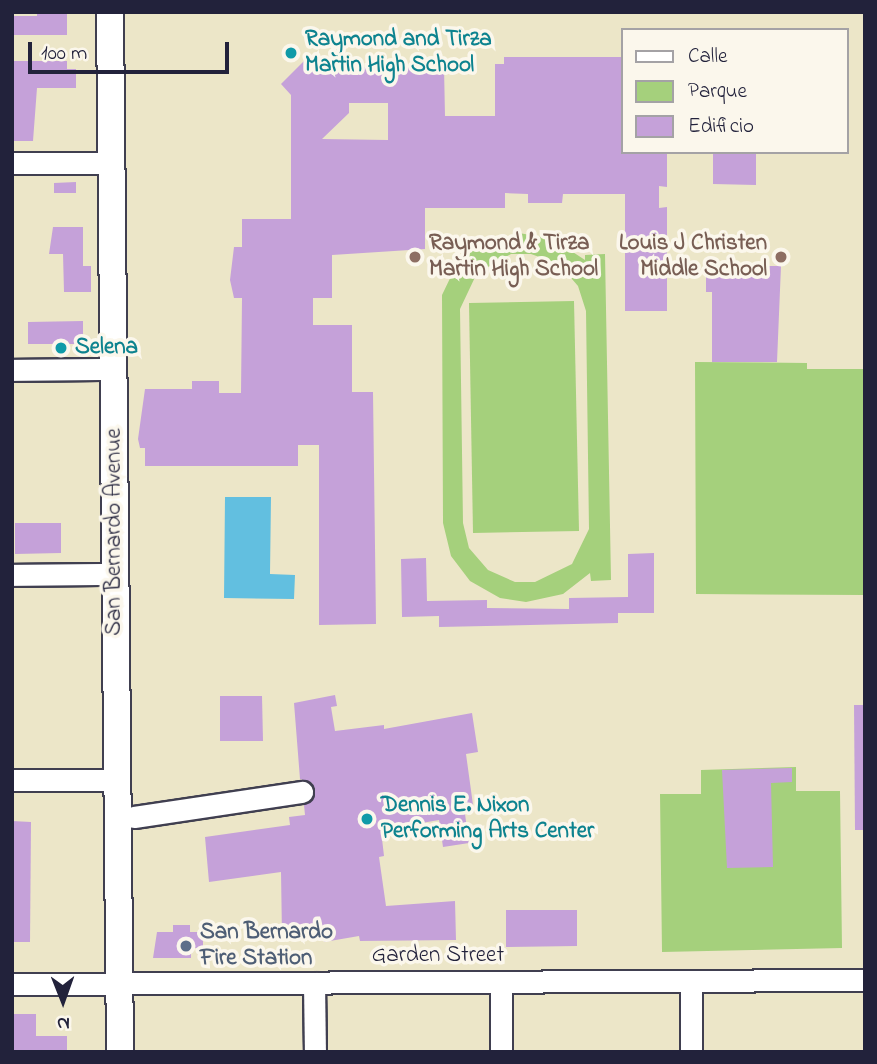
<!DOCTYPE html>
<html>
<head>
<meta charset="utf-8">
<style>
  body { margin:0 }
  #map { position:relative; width:877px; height:1064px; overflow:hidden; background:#ece6c8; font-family:"Indie Flower",sans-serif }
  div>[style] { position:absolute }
  .green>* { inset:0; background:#a5d07c }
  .water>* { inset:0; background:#62bfe0 }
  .building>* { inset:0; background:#c5a1d9 }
  .roads { filter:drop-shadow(2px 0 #403f50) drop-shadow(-2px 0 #403f50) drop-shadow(0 2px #403f50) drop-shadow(0 -2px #403f50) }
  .minor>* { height:21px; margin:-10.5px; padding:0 10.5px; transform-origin:10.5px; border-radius:10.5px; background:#fff }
  .major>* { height:26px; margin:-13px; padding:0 13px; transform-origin:13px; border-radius:13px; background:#fff }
  .dots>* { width:19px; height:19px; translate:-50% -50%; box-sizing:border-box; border:4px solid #fbf7ec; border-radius:50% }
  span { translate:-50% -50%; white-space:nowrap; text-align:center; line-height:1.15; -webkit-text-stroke:7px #fbf7ec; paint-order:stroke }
  .culture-label { font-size:23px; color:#0d838f; font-weight:700 }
  .left { translate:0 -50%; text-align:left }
  .education-label { font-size:23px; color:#785e54; font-weight:700 }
  .right { translate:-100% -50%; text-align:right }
  .street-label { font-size:23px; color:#22223b }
  .service-label { font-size:23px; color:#4e5e75; font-weight:700 }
  .frame { position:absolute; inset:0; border:14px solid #22223b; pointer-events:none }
  .legend { position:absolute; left:621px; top:28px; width:228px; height:126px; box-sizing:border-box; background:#fbf7ec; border:2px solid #a4a2a5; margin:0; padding:9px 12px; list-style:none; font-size:21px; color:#22223b }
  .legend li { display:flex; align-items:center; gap:14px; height:35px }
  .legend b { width:35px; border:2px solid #a4a2a5 }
  .north { position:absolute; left:28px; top:966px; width:70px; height:70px; -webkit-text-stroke:5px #fbf7ec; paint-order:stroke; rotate:179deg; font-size:19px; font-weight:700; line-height:28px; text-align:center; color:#22223b }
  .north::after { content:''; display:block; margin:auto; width:24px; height:32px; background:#22223b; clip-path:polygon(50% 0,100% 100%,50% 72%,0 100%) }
  .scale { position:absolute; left:28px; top:42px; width:201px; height:32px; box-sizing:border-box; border:4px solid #22223b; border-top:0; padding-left:9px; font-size:21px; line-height:24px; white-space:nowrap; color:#22223b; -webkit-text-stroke:5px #fbf7ec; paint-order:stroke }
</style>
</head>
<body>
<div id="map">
  <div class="green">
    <i style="clip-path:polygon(evenodd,519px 233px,553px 239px,585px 260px,585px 255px,605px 254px,611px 580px,591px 581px,590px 573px,563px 594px,526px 602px,500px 598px,470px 581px,451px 556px,443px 523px,442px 295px,455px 268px,474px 249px,519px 233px,511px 254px,531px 254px,559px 264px,578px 286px,586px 311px,589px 529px,572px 564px,535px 582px,515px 582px,488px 570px,469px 548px,463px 523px,460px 309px,477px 273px,511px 254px)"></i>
    <i style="clip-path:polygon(574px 301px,579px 531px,473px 533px,469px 303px)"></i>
    <i style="clip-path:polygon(695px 362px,807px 363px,807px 369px,865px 369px,865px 595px,696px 594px)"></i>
    <i style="clip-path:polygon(796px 767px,796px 791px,840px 791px,842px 948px,662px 952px,660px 794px,701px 794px,701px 770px)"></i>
  </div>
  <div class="water">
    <i style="clip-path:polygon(225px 497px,271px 497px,270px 574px,295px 575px,294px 599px,224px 598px)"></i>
  </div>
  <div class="building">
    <i style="clip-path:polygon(37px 12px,67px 12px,67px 35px,12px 35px,12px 16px,37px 16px)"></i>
    <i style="clip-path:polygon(evenodd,308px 57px,318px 67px,444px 67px,445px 116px,495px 116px,495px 64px,504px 64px,504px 57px,623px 57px,623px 152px,667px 152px,667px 187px,659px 186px,659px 208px,667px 207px,667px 311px,625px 311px,625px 194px,563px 194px,562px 203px,528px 203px,528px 194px,505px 193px,505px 208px,425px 208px,425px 249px,332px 255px,332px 298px,313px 298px,313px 325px,352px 325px,352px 392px,373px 392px,376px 624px,319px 625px,319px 445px,298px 445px,298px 466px,145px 466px,145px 448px,140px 448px,138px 439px,145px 389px,192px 389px,192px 381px,219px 381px,219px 393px,241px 393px,242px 298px,234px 298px,230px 280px,234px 247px,242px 247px,242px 219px,291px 219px,291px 95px,281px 84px,308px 57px,349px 103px,388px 103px,388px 140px,322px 139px,349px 113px,349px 103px)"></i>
    <i style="clip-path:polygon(12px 61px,67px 61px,67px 69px,76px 69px,76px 88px,37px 88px,33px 141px,14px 141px)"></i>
    <i style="clip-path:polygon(713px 152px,756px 152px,756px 185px,713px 184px)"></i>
    <i style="clip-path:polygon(76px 182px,76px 193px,54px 193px,54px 183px)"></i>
    <i style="clip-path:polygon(53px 227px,83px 227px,83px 266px,91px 266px,91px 292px,64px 292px,63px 254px,49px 254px)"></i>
    <i style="clip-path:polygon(706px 266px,781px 266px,777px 362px,712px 362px,712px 292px,706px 292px)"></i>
    <i style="clip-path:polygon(83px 321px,83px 337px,75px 337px,75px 344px,28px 344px,28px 322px)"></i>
    <i style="clip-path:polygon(15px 523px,61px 523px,61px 553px,15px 554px)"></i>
    <i style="clip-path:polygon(654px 553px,654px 613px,618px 613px,618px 623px,439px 627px,439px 616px,402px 617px,401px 559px,426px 558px,427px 601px,487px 600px,487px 608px,569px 609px,569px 598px,628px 597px,628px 554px)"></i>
    <i style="clip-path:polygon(335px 695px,337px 706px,331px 707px,335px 731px,384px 725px,384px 729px,472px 713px,478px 752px,466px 754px,474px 812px,465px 814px,469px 843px,443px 847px,439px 820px,381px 830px,384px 856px,379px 857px,386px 906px,455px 901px,456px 940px,360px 941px,359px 936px,324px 942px,323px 935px,282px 936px,281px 872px,209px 882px,205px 837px,290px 825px,289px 817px,305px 815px,304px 805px,315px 791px,312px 783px,300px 779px,294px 703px)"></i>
    <i style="clip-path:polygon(220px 696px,262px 696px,263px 741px,220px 741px)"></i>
    <i style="clip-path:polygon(854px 705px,865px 705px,865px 830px,855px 830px)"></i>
    <i style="clip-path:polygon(792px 768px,792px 782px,771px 783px,773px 867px,727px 868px,722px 770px)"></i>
    <i style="clip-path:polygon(12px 821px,31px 822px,30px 942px,12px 942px)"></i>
    <i style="clip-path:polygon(506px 910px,577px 910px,577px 946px,506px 947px)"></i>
    <i style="clip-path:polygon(173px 925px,190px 925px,190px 932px,203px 932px,203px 948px,191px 948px,191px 958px,153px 958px,157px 932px,173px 932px)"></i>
    <i style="clip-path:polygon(12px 1014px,36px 1014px,36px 1036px,67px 1036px,67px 1052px,12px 1052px)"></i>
  </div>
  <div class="roads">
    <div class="minor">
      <i style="left:12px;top:163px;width:100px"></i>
      <i style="left:12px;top:370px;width:103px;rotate:-0.6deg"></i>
      <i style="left:12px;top:575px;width:103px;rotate:-0.6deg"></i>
      <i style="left:12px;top:780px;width:106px"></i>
      <i style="left:134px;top:817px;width:170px;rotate:-8.5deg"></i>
      <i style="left:691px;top:981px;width:71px;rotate:90deg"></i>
      <i style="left:501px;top:982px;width:70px;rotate:90deg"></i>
      <i style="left:314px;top:983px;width:69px;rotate:89.2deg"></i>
      <i style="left:12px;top:984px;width:853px;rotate:-0.27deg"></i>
    </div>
    <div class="major">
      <i style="left:110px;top:12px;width:1040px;rotate:89.45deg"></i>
    </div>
  </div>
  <div class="dots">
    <i style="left:291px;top:53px;background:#0f9aa8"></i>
    <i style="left:415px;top:257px;background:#8d6e63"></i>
    <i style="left:781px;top:257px;background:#8d6e63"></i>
    <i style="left:61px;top:348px;background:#0f9aa8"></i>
    <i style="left:367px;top:819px;background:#0f9aa8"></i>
    <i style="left:186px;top:946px;background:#5c6f8a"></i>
  </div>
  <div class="culture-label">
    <span class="left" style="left:305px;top:53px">Raymond and Tirza<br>Martin High School</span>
    <span class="left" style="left:75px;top:348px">Selena</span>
    <span class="left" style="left:381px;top:819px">Dennis E. Nixon<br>Performing Arts Center</span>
  </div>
  <div class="education-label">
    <span class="left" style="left:429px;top:257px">Raymond &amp; Tirza<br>Martin High School</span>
    <span class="right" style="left:767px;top:257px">Louis J Christen<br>Middle School</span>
  </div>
  <div class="street-label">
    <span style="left:115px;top:532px;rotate:-90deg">San Bernardo Avenue</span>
    <span style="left:438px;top:956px">Garden Street</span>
  </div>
  <div class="service-label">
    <span class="left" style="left:200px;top:946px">San Bernardo<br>Fire Station</span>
  </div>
  <div class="frame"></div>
  <ul class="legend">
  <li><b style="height:9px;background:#fff"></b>Calle</li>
  <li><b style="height:19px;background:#a5d07c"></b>Parque</li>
  <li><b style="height:19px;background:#c5a1d9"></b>Edificio</li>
  </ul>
  <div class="north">N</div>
  <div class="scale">100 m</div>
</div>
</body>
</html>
